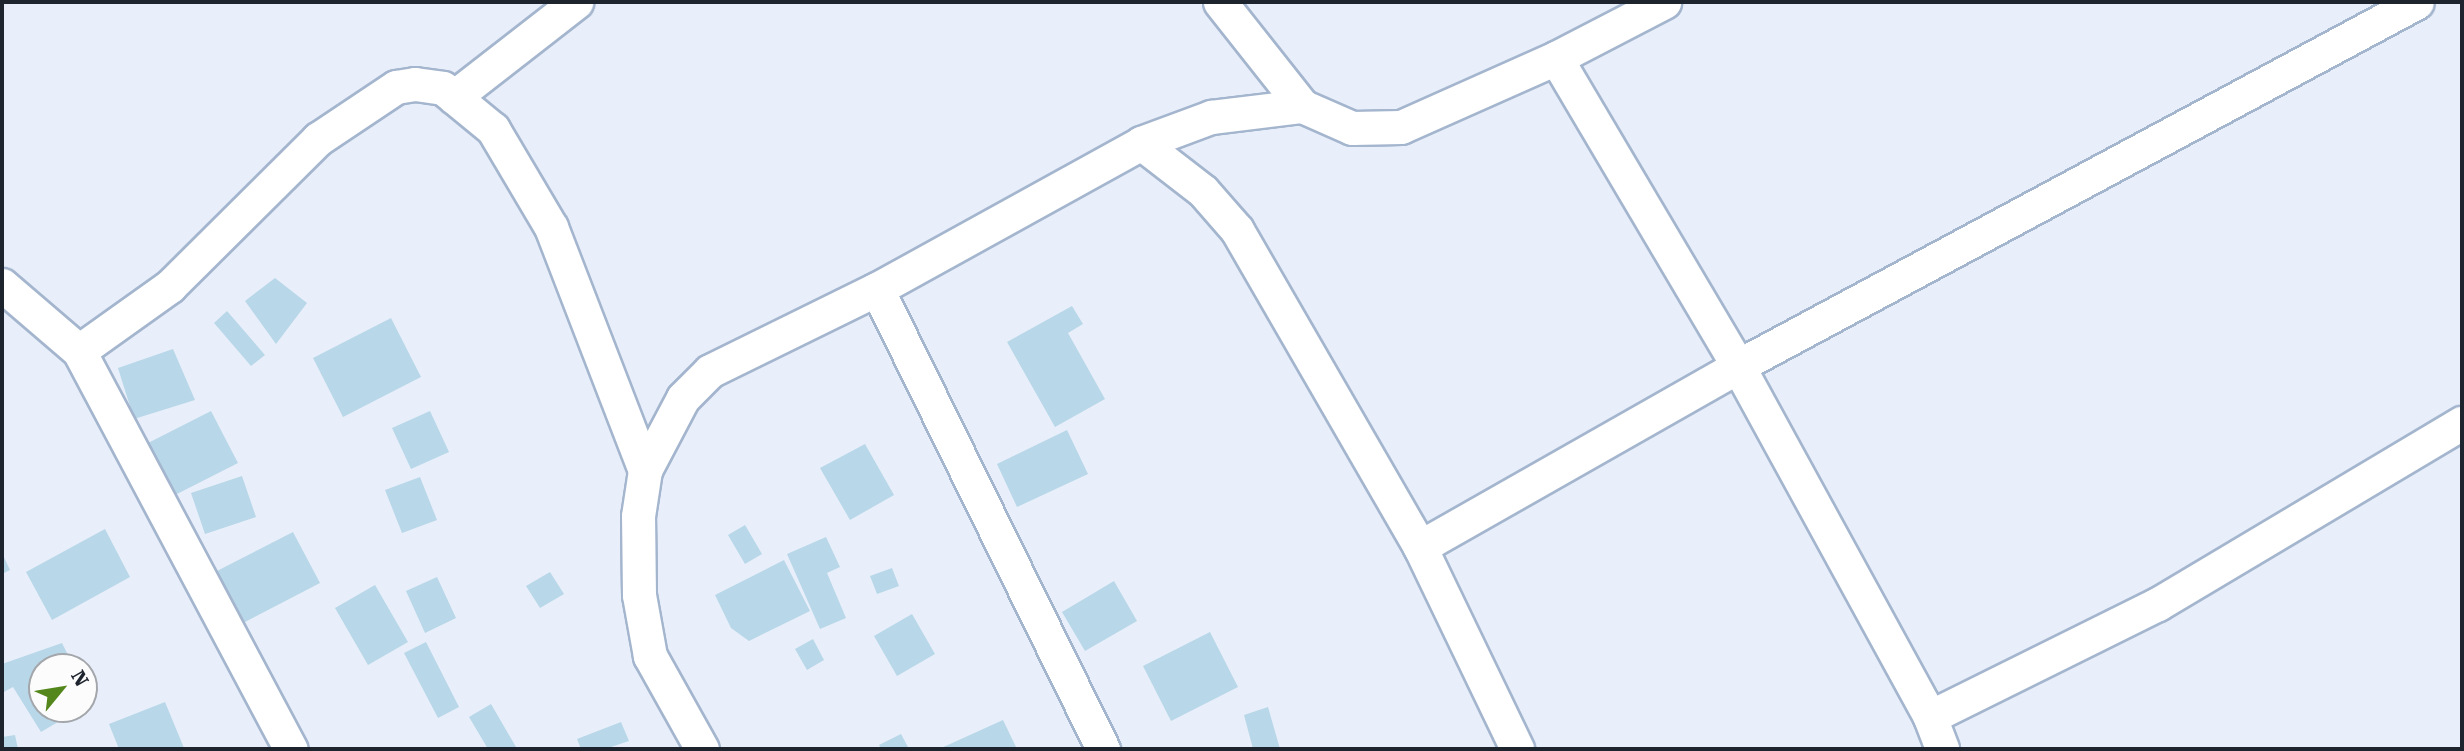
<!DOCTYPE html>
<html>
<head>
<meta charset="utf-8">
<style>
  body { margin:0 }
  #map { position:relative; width:2464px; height:751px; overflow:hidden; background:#e8effa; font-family:"Roboto Serif",serif }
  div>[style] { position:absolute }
  .building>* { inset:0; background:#b8d7e8 }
  .roads { filter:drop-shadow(2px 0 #a4b5ce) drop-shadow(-2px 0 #a4b5ce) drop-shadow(0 2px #a4b5ce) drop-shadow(0 -2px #a4b5ce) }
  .street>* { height:33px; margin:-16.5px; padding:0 16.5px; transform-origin:16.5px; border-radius:16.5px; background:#fff }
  span { translate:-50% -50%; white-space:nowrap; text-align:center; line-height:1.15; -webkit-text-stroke:7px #fcfcfc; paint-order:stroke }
  .frame { position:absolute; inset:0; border:4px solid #1e242e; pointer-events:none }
  .north { position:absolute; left:28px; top:653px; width:70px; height:70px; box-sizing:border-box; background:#fcfcfc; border:2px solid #a3a6aa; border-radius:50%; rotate:60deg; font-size:19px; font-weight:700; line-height:28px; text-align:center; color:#1e242e }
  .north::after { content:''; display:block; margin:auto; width:24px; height:32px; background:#53861b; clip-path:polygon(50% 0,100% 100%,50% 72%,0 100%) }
</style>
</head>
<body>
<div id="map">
  <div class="building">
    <i style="clip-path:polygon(275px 278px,307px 303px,276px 344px,245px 301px)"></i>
    <i style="clip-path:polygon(1072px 306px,1083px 324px,1068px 333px,1105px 399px,1055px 427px,1007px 342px)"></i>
    <i style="clip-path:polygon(227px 311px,265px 355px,251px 366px,214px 323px)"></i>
    <i style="clip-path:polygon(391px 318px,421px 377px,343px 417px,313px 358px)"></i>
    <i style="clip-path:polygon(173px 349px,195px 400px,134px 419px,118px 368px)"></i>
    <i style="clip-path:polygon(211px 411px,238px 463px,175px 495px,148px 443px)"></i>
    <i style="clip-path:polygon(430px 411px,449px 452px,411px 469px,392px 428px)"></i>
    <i style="clip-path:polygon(1067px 430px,1088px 474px,1017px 507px,997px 464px)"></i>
    <i style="clip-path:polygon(865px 444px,894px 495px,850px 520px,820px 468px)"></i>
    <i style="clip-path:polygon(242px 476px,256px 517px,205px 534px,191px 493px)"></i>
    <i style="clip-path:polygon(420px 477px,437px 520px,402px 533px,385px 490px)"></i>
    <i style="clip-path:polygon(745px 525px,762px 554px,745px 564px,728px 535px)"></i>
    <i style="clip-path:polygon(105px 529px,130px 577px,52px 620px,26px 572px)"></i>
    <i style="clip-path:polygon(293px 532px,320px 583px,241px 624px,215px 572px)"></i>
    <i style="clip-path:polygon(826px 537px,840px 567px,827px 573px,846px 618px,820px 629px,787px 554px)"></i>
    <i style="clip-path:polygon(2px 553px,10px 570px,2px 574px)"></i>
    <i style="clip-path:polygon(784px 560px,810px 611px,749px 641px,731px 628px,715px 595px)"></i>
    <i style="clip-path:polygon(892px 568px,899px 586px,877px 594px,870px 576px)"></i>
    <i style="clip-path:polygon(550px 572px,564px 594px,540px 608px,526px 586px)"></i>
    <i style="clip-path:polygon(437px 577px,456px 618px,425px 633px,406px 591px)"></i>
    <i style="clip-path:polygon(1114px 581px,1137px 621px,1085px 651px,1062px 612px)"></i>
    <i style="clip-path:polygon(375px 585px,408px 642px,368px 665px,335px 608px)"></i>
    <i style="clip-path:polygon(912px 614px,935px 654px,897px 676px,874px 636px)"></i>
    <i style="clip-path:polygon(1210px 632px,1238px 687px,1171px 721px,1143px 666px)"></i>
    <i style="clip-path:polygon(813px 639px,824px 660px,807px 670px,795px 649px)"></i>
    <i style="clip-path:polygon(426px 642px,459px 707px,438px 718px,404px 653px)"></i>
    <i style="clip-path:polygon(62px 643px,74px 667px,42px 667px,42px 709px,80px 709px,41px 732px,13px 687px,2px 693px,2px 664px)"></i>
    <i style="clip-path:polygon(84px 688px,91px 703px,84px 707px)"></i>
    <i style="clip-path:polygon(165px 702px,184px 748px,119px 749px,109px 724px)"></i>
    <i style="clip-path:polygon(491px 704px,516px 747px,512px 749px,488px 749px,469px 717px)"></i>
    <i style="clip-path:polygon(1268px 707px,1280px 749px,1253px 749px,1244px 715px)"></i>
    <i style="clip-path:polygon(1003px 720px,1017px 749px,939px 749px)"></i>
    <i style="clip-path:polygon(621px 722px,629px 741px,605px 749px,581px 749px,577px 739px)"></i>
    <i style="clip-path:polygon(901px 734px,909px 749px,881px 749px,879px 745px)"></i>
    <i style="clip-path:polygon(15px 735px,18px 749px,2px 749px,2px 737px)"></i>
  </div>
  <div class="roads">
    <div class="street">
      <i style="left:1220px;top:2px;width:132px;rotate:51.7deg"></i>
      <i style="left:1302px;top:106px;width:55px;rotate:23.7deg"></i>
      <i style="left:1352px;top:128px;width:49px;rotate:-1.2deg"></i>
      <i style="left:1401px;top:127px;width:170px;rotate:-24deg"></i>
      <i style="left:1556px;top:58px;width:122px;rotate:-27.4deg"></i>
      <i style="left:1556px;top:58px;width:358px;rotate:59.4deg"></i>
      <i style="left:1738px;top:366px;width:400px;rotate:61.3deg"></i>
      <i style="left:1930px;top:717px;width:34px;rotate:69deg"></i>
      <i style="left:454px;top:97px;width:155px;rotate:-37.9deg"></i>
      <i style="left:1141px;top:143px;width:78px;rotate:37.7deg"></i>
      <i style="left:1203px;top:191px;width:52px;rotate:48.9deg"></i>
      <i style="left:1237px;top:230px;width:366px;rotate:60deg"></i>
      <i style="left:1420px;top:547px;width:224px;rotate:64.3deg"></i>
      <i style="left:2px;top:285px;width:101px;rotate:40.6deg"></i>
      <i style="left:79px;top:351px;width:451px;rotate:62deg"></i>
      <i style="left:877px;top:289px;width:513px;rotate:63.83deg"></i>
      <i style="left:79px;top:351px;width:112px;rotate:-35.5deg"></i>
      <i style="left:170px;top:286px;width:209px;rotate:-44.8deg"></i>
      <i style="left:318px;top:139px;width:94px;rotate:-33.7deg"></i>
      <i style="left:396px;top:87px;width:19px;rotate:-9deg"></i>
      <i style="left:415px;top:84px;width:28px;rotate:8deg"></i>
      <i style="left:443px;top:88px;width:65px;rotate:39.4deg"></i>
      <i style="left:493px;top:129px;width:114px;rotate:59.4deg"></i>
      <i style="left:551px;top:227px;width:261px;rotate:68.9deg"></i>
      <i style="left:1420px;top:547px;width:366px;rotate:-29.6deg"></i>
      <i style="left:1738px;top:366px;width:770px;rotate:-28.19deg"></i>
      <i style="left:1930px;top:717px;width:254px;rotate:-26.4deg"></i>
      <i style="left:2158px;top:604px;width:354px;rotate:-30.8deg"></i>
      <i style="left:702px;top:749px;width:107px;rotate:-119.2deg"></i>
      <i style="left:650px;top:656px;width:62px;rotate:-100.2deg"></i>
      <i style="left:639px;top:595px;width:79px;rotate:-90.7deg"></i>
      <i style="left:638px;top:516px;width:47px;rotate:-81.3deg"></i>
      <i style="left:645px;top:470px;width:81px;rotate:-62.2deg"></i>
      <i style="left:683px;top:398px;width:38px;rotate:-45deg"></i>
      <i style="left:710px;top:371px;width:186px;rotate:-26.2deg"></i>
      <i style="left:877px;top:289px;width:302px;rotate:-28.9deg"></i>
      <i style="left:1141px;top:143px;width:75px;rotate:-20.4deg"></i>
      <i style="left:1211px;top:117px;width:92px;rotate:-6.9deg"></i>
    </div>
  </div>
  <div class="frame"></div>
  <div class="north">N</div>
</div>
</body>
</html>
